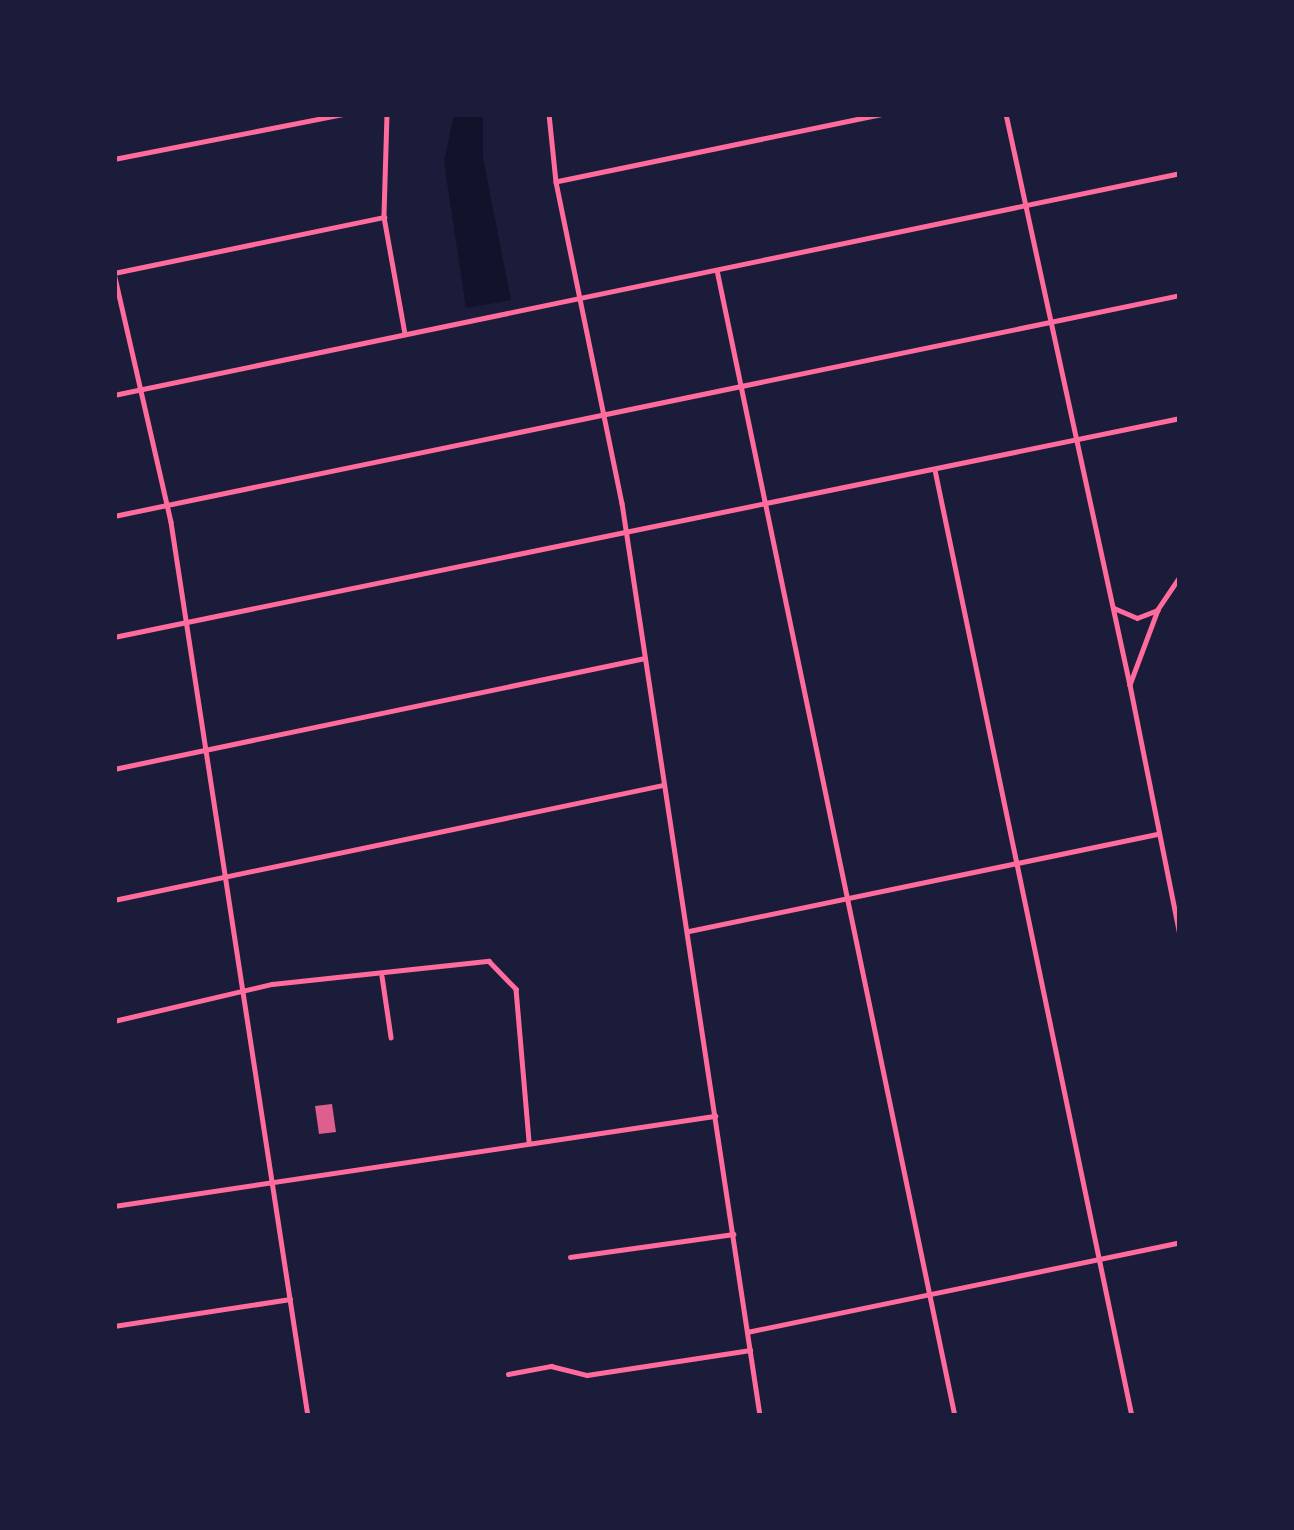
<!DOCTYPE html>
<html>
<head>
<meta charset="utf-8">
<style>
  body { margin:0 }
  #map { position:relative; width:1294px; height:1530px; overflow:hidden; background:#1b1b3a; font-family:"Alegreya Sans",sans-serif }
  div>[style] { position:absolute }
  .water>* { inset:0; background:#12122b }
  .building>* { inset:0; background:#dd5f8e }
  .minor>* { height:4.5px; margin:-2.25px; padding:0 2.25px; transform-origin:2.25px; border-radius:2.25px; background:#ff6b9d }
  span { translate:-50% -50%; white-space:nowrap; text-align:center; line-height:1.15; -webkit-text-stroke:12px #1b1b3a; paint-order:stroke }
  .frame { position:absolute; inset:0; border:117px solid #1b1b3a; pointer-events:none }
</style>
</head>
<body>
<div id="map">
  <div class="water">
    <i style="clip-path:polygon(454px 114px,483px 114px,483px 158px,511px 300px,466px 308px,444px 162px)"></i>
  </div>
  <div class="building">
    <i style="clip-path:polygon(332px 1104px,336px 1132px,319px 1134px,315px 1106px)"></i>
  </div>
  <div class="minor">
    <i style="left:387px;top:114px;width:103px;rotate:91.7deg"></i>
    <i style="left:384px;top:217px;width:119px;rotate:79.8deg"></i>
    <i style="left:549px;top:114px;width:68px;rotate:84.1deg"></i>
    <i style="left:556px;top:182px;width:328px;rotate:78.4deg"></i>
    <i style="left:622px;top:503px;width:923px;rotate:81.4deg"></i>
    <i style="left:1006px;top:114px;width:584px;rotate:77.75deg"></i>
    <i style="left:114px;top:159px;width:234px;rotate:-11.1deg"></i>
    <i style="left:558px;top:181px;width:330px;rotate:-11.7deg"></i>
    <i style="left:717px;top:270px;width:1170px;rotate:78.27deg"></i>
    <i style="left:114px;top:273px;width:255px;rotate:77.1deg"></i>
    <i style="left:171px;top:522px;width:904px;rotate:81.29deg"></i>
    <i style="left:114px;top:273px;width:276px;rotate:-11.7deg"></i>
    <i style="left:114px;top:395px;width:1089px;rotate:-11.76deg"></i>
    <i style="left:935px;top:470px;width:966px;rotate:78.24deg"></i>
    <i style="left:114px;top:516px;width:1089px;rotate:-11.71deg"></i>
    <i style="left:1180px;top:577px;width:40px;rotate:124deg"></i>
    <i style="left:1158px;top:610px;width:80px;rotate:110.5deg"></i>
    <i style="left:1130px;top:685px;width:255px;rotate:78.7deg"></i>
    <i style="left:1114px;top:608px;width:25px;rotate:23deg"></i>
    <i style="left:1137px;top:618px;width:22px;rotate:-21deg"></i>
    <i style="left:114px;top:637px;width:1088px;rotate:-11.61deg"></i>
    <i style="left:114px;top:769px;width:542px;rotate:-11.81deg"></i>
    <i style="left:114px;top:900px;width:561px;rotate:-11.83deg"></i>
    <i style="left:689px;top:931px;width:480px;rotate:-11.7deg"></i>
    <i style="left:382px;top:976px;width:62px;rotate:81.6deg"></i>
    <i style="left:114px;top:1021px;width:162px;rotate:-13.2deg"></i>
    <i style="left:272px;top:984px;width:218px;rotate:-6.1deg"></i>
    <i style="left:489px;top:961px;width:39px;rotate:46deg"></i>
    <i style="left:516px;top:989px;width:154px;rotate:85.1deg"></i>
    <i style="left:114px;top:1206px;width:608px;rotate:-8.52deg"></i>
    <i style="left:570px;top:1257px;width:165px;rotate:-8deg"></i>
    <i style="left:114px;top:1326px;width:178px;rotate:-8.7deg"></i>
    <i style="left:747px;top:1332px;width:442px;rotate:-11.7deg"></i>
    <i style="left:508px;top:1374px;width:44px;rotate:-10.5deg"></i>
    <i style="left:551px;top:1366px;width:37px;rotate:14deg"></i>
    <i style="left:587px;top:1375px;width:165px;rotate:-8.7deg"></i>
  </div>
  <div class="frame"></div>
</div>
</body>
</html>
